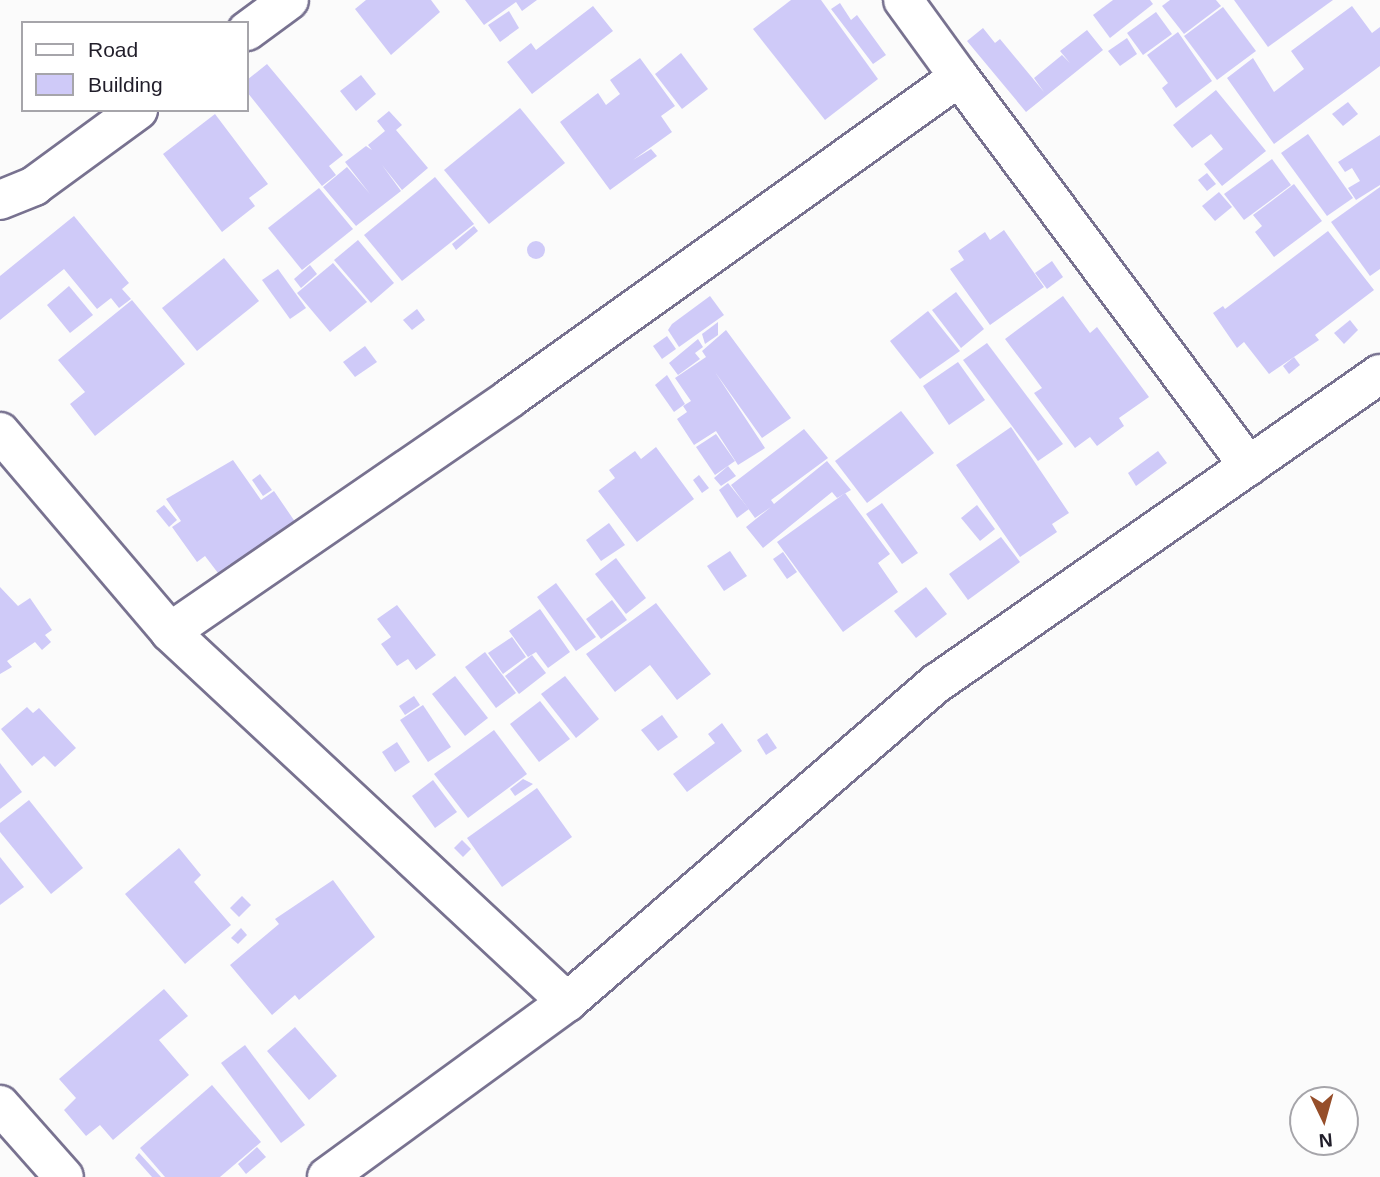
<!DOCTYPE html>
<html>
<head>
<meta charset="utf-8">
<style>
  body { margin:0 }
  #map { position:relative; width:1380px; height:1177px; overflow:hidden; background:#fbfbfb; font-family:Arial,sans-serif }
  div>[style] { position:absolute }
  .building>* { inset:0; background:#cfcaf8 }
  .round { border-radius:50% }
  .roads { filter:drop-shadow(2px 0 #787290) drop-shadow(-2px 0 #787290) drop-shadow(0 2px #787290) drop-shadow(0 -2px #787290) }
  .minor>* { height:38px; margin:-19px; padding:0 19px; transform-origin:19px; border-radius:19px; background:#fff }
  span { translate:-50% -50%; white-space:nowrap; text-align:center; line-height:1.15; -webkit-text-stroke:5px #fff; paint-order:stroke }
  .legend { position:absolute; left:21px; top:21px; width:228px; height:91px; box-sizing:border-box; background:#fff; border:2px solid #a6a5aa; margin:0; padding:9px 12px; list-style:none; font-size:21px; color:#211e2a }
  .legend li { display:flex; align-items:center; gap:14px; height:35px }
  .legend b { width:35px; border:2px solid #a6a5aa }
  .north { position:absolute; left:1289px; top:1086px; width:70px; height:70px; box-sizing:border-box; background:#fff; border:2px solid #a6a5aa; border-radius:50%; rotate:175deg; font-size:19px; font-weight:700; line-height:28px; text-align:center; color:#211e2a }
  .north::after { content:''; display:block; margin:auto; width:24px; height:32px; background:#964e2a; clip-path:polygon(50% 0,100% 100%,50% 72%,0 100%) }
</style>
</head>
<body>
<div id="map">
  <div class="building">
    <i style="clip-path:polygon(366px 0,431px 0,440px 12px,391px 55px,355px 9px)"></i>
    <i style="clip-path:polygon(465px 0,537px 0,522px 11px,516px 2px,484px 25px)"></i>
    <i style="clip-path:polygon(791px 0,821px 0,878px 79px,825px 120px,753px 29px)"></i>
    <i style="clip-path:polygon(1113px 0,1150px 0,1153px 4px,1110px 38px,1093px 15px)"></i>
    <i style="clip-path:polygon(1170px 0,1216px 0,1221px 6px,1184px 34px,1162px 6px)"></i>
    <i style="clip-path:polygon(1234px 0,1333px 0,1268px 47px)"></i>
    <i style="clip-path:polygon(840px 3px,851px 20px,857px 15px,886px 55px,873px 64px,831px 9px)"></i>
    <i style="clip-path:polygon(593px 6px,613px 31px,532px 94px,507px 62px,531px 43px,536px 50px)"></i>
    <i style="clip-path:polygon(1352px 6px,1372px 33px,1380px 27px,1380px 66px,1274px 144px,1227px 78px,1253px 58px,1274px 92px,1304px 69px,1291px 51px)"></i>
    <i style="clip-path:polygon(1223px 7px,1256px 51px,1217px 80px,1184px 36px)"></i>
    <i style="clip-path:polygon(509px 11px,519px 28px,500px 42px,488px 25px)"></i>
    <i style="clip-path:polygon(1156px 12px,1172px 34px,1143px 55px,1127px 33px)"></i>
    <i style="clip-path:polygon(983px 28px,995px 43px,1000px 39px,1044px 92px,1034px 78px,1062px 55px,1070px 63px,1060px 51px,1087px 30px,1103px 50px,1026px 112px,967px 41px)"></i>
    <i style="clip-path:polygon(1178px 32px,1212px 81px,1176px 108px,1162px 88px,1168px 83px,1147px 55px)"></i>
    <i style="clip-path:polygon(1127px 38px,1137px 54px,1120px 66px,1108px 51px)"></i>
    <i style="clip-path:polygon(681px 53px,708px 89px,682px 109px,655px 74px)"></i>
    <i style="clip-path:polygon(640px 58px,675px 106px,661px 116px,672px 132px,633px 160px,651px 149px,657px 156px,610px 190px,560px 122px,598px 93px,606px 105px,620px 94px,610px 80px)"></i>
    <i style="clip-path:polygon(267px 64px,343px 155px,329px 166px,336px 175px,322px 186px,247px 92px,247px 80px)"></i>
    <i style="clip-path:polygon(361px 75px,376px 94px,356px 111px,340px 91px)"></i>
    <i style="clip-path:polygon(1216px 90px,1266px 151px,1222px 186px,1204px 164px,1223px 149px,1211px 134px,1192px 148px,1173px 125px)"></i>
    <i style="clip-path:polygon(1348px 102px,1358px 114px,1343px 126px,1332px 114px)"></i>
    <i style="clip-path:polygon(520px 108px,565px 163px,489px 224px,444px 170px)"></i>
    <i style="clip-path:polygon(389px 111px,402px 125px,396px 130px,428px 168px,402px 190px,382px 165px,401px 191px,356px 226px,323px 187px,347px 167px,370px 194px,345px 162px,366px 146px,372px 150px,368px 145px,385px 131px,377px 121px)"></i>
    <i style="clip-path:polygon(215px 114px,268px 184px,249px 198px,255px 206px,222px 232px,163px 154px)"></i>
    <i style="clip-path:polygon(1308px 134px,1353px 198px,1327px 216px,1281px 153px)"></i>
    <i style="clip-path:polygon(1380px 135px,1380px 185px,1356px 200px,1348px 188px,1360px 181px,1352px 168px,1345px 172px,1338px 162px)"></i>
    <i style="clip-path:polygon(1272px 159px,1291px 185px,1244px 220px,1224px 194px)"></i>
    <i style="clip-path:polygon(1207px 173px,1216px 184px,1207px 191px,1198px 180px)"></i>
    <i style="clip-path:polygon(435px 177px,474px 224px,402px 281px,364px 235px)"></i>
    <i style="clip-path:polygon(1294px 184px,1322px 221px,1274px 257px,1255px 232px,1262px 226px,1253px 215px)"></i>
    <i style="clip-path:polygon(1380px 187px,1380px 269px,1370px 276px,1331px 222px)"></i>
    <i style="clip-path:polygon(319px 188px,353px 229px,302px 270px,268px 228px)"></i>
    <i style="clip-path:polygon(1219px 192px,1232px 207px,1215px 221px,1202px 206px)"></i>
    <i style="clip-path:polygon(74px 216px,129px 283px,122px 289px,131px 299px,119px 308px,111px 298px,97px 309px,64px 269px,0 320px,0 276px)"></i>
    <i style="clip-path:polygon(474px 226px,478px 231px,456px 250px,452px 244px)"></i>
    <i style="clip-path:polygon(1004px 230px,1044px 287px,990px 325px,950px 269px,964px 260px,958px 251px,985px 232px,990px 240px)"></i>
    <i style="clip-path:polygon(1328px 231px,1374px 290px,1315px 335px,1319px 340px,1269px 374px,1244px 342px,1237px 348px,1213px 313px,1223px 306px,1225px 309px)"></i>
    <i style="clip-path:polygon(358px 240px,394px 283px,371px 303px,334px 260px)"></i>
    <i class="round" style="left:527px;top:241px;width:18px;height:18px"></i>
    <i style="clip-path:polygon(224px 258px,259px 301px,197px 351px,162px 308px)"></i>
    <i style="clip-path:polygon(1052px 261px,1063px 277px,1047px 289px,1035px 273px)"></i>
    <i style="clip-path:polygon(333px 263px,367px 302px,330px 332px,297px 293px)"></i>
    <i style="clip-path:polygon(310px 265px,317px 274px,301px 288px,294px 279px)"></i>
    <i style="clip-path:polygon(278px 269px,306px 308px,290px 319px,262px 280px)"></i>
    <i style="clip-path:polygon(69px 286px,93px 315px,70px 333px,47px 305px)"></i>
    <i style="clip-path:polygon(956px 292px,984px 329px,961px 348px,932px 310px)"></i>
    <i style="clip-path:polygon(710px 296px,724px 315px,679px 347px,668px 330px,672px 324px)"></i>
    <i style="clip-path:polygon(1063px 296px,1090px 333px,1097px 327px,1149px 397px,1119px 418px,1124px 426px,1097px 446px,1090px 437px,1075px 448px,1034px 393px,1042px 388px,1005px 339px)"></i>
    <i style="clip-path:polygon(132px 300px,185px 364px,95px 436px,70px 404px,85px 392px,58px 360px)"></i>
    <i style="clip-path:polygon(417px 309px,425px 320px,412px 330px,403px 320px)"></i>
    <i style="clip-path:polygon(928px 311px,960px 351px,920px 379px,890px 341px)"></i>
    <i style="clip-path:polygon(1350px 320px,1358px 330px,1344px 344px,1334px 333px)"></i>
    <i style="clip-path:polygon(718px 322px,718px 335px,705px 344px,702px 334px)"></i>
    <i style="clip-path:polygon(726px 330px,791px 418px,762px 438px,715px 372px,765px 448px,738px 465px,716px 431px,694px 445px,677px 419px,687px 412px,683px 406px,691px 401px,675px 378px,706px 357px,702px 351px)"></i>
    <i style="clip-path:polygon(667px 336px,676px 349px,662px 359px,653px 346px)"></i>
    <i style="clip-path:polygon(698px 339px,703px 347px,695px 353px,700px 359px,678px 375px,669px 363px)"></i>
    <i style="clip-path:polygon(987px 343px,1063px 444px,1038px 461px,963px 360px)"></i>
    <i style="clip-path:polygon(365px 346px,377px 362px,355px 377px,343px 362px)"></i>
    <i style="clip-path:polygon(1294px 357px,1300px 365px,1289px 374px,1283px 366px)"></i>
    <i style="clip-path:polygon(958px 362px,985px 400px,949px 425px,923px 386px)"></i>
    <i style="clip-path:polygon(667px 375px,685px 404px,674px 412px,655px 385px)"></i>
    <i style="clip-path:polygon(901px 411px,934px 453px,867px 503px,835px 461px)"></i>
    <i style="clip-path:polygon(1011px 427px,1069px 513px,1052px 524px,1057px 532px,1020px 557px,956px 465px)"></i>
    <i style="clip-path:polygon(804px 429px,828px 458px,771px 500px,774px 504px,827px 461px,851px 490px,837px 498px,832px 492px,763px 548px,746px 527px,771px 507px,755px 518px,731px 485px)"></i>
    <i style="clip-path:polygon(716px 434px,735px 461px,715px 475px,696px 447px)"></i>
    <i style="clip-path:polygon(656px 447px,694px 499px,637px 542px,598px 491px,615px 478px,609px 470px,635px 451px,641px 459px)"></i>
    <i style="clip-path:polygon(1158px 451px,1167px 463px,1136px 486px,1128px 473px)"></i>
    <i style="clip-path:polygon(233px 460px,261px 500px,274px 491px,300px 529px,236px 573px,230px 564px,218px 573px,205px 556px,197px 562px,172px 527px,181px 521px,166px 499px)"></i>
    <i style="clip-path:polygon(728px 466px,736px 476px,721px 486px,714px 478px)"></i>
    <i style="clip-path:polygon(260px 474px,272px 490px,263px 496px,252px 480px)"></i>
    <i style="clip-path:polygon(699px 475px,709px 488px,702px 493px,693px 480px)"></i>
    <i style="clip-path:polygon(728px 483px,749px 509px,737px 518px,719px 490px)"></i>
    <i style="clip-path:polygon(845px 493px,890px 554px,878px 563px,898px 592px,843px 632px,777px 542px)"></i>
    <i style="clip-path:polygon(882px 503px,918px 553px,902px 564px,866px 514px)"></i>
    <i style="clip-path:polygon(164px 505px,177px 520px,169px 527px,156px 511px)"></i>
    <i style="clip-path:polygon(977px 505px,995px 529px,980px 541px,961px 518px)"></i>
    <i style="clip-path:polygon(609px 523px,625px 545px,601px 561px,586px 540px)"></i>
    <i style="clip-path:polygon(1001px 537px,1020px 562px,968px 600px,949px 574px)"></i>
    <i style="clip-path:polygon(730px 551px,747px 576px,724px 591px,707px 566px)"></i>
    <i style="clip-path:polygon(783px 552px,797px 572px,787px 579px,773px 559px)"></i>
    <i style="clip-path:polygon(616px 558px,646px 598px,626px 614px,595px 574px)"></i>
    <i style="clip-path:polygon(556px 583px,596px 637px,576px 651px,537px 597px)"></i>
    <i style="clip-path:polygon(0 587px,18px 606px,30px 598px,52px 630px,45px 635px,51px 642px,42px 650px,35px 642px,7px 661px,12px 667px,0 674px)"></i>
    <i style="clip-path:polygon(926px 587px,947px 614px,916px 638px,894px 611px)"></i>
    <i style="clip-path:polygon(612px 600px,627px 620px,601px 639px,586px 619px)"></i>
    <i style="clip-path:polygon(656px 603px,711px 674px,677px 700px,650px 665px,615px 692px,586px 654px)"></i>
    <i style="clip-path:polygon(397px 605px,436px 655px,416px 670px,408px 659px,397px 666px,381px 644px,391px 637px,377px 619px)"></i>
    <i style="clip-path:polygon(540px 609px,570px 652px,548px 668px,536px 652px,528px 657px,509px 631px)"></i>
    <i style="clip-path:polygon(512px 637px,526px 657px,503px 674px,488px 653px)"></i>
    <i style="clip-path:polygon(485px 652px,516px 693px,496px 708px,465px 667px)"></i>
    <i style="clip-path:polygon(532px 655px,546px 673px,519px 694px,505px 676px)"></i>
    <i style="clip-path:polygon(455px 676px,488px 718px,465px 736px,432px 694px)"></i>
    <i style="clip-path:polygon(565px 676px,599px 719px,576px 738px,541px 694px)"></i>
    <i style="clip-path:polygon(414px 696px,420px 705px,405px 715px,399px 706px)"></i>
    <i style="clip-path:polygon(540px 701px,570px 739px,539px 762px,510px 724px)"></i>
    <i style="clip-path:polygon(423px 705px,451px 747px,428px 762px,400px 720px)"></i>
    <i style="clip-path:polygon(27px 707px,33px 713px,39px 708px,76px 748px,55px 767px,44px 756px,32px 766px,1px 729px)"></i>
    <i style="clip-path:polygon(662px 715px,678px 737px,658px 751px,641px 730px)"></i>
    <i style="clip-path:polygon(722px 723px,742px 751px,687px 792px,673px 774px,715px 743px,708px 734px)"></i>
    <i style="clip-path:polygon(494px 730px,527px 774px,468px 818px,434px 774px)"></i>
    <i style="clip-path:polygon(767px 733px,777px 748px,766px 755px,757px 740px)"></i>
    <i style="clip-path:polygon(397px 742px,410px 762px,395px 772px,382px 752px)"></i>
    <i style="clip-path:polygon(0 763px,22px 792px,0 809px)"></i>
    <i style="clip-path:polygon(523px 779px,533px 784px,515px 796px,510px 789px)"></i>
    <i style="clip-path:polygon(433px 780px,457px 812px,435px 828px,412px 796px)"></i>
    <i style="clip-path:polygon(537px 788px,572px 837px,502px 887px,467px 838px)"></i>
    <i style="clip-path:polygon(29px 800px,83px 868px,51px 894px,0 832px,0 823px)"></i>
    <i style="clip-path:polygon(462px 840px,471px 849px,463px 857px,454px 848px)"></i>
    <i style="clip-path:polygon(179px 848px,201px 875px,194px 882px,231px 925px,185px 964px,125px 894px)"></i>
    <i style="clip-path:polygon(0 857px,24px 887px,0 905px)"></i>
    <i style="clip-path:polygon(333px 880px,375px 937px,299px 1000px,295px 995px,272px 1015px,230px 965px,279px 924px,275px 919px)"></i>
    <i style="clip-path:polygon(242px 896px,251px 905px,239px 917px,230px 908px)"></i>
    <i style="clip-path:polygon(241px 928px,247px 935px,238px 944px,231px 938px)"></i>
    <i style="clip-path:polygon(164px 989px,188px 1016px,159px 1040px,189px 1075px,113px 1140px,100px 1125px,86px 1136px,64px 1110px,76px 1098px,59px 1079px)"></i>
    <i style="clip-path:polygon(295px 1027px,337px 1076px,309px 1100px,267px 1051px)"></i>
    <i style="clip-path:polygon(245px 1045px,305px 1125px,281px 1143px,221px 1063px)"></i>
    <i style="clip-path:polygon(212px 1085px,261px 1142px,220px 1177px,165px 1177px,140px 1148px)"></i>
    <i style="clip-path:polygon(257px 1147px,266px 1157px,246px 1174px,238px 1164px)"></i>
    <i style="clip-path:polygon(139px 1153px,161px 1177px,152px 1177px,135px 1158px)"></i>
  </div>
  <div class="roads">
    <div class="minor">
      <i style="left:247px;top:31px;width:52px;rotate:-36.4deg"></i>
      <i style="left:959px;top:77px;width:485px;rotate:53.3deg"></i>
      <i style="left:0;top:200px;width:37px;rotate:-22deg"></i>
      <i style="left:34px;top:186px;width:129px;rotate:-36.2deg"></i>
      <i style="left:0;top:432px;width:262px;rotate:49.6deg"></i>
      <i style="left:170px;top:632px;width:543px;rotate:42.98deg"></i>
      <i style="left:170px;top:632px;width:413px;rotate:-34.5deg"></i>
      <i style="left:510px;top:398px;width:552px;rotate:-35.56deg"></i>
      <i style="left:959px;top:77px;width:95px;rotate:-126deg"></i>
      <i style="left:0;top:1105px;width:96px;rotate:48.4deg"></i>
      <i style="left:327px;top:1177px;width:297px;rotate:-36.1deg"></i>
      <i style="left:567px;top:1002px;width:489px;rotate:-40.8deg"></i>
      <i style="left:937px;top:683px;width:540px;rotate:-34.9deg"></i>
    </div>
  </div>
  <ul class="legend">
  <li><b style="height:9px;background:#fff"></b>Road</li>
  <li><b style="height:19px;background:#cfcaf8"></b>Building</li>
  </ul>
  <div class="north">N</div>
</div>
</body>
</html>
